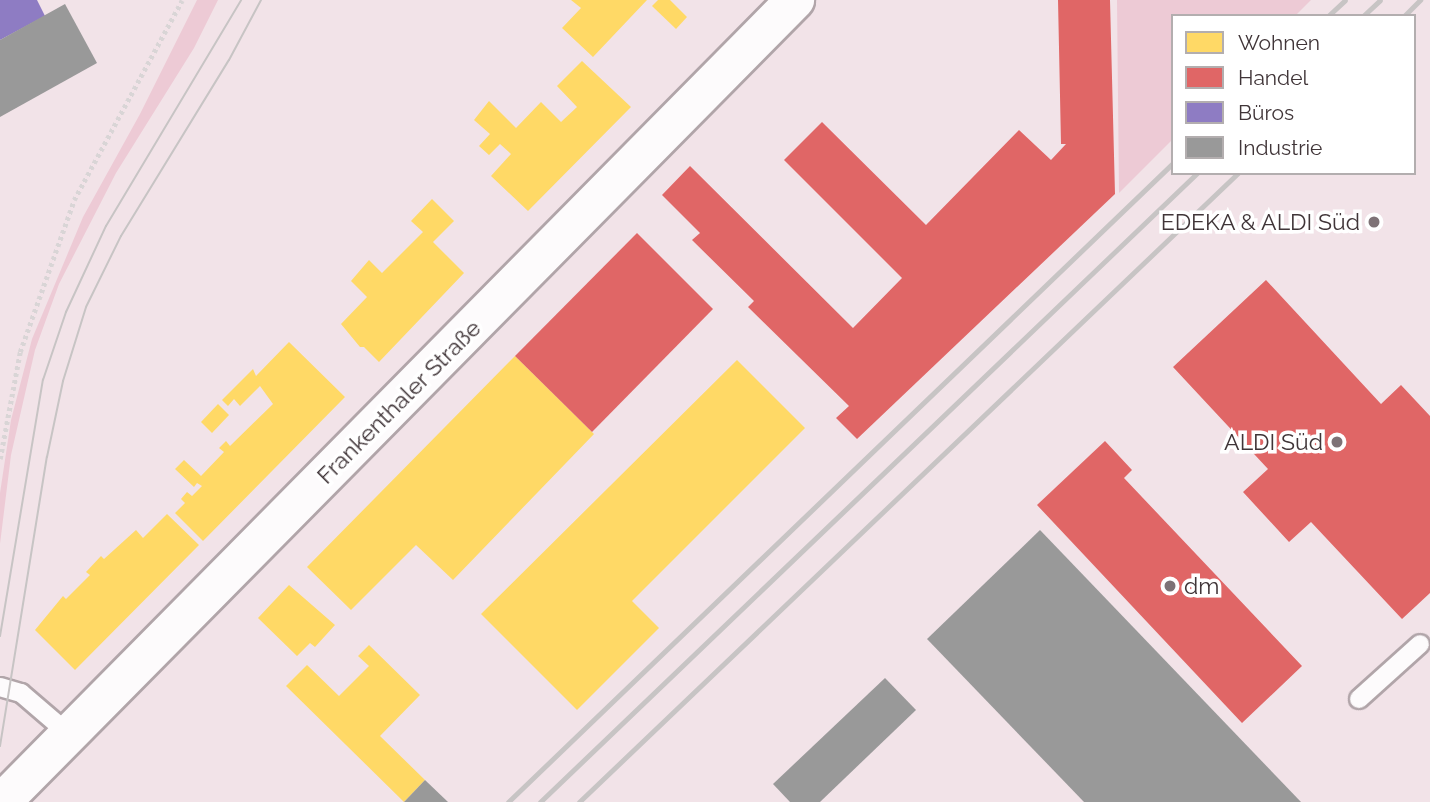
<!DOCTYPE html>
<html>
<head>
<meta charset="utf-8">
<style>
  body { margin:0 }
  #map { position:relative; width:1430px; height:802px; overflow:hidden; background:#f2e3e8; font-family:Raleway,sans-serif }
  div>[style] { position:absolute }
  .green>* { inset:0; background:#edcad5 }
  .homes>* { inset:0; background:#ffd966 }
  .shops>* { inset:0; background:#e06666 }
  .offices>* { inset:0; background:#8e7cc3 }
  .industry>* { inset:0; background:#999 }
  .path>* { height:4.5px; margin-top:-2.25px; transform-origin:0; background:repeating-linear-gradient(90deg,#d9d5d6 0 3.5px,transparent 0 7px) }
  .roads { filter:drop-shadow(2px 0 #b1a5a9) drop-shadow(-2px 0 #b1a5a9) drop-shadow(0 2px #b1a5a9) drop-shadow(0 -2px #b1a5a9) }
  .service>* { height:18px; margin:-9px; padding:0 9px; transform-origin:9px; border-radius:9px; background:#fdfbfc }
  .tertiary>* { height:38px; margin:-19px; padding:0 19px; transform-origin:19px; border-radius:19px; background:#fdfbfc }
  .tram>* { height:2px; margin:-1px; padding:0 1px; transform-origin:1px; border-radius:1px; background:#c7c4c4 }
  .rail>* { height:5px; margin:-2.5px; padding:0 2.5px; transform-origin:2.5px; border-radius:2.5px; background:#c7c4c4 }
  .dots>* { width:19px; height:19px; translate:-50% -50%; box-sizing:border-box; border:4px solid #fff; border-radius:50% }
  span { translate:-50% -50%; white-space:nowrap; text-align:center; line-height:1.15; -webkit-text-stroke:7px #fff; paint-order:stroke }
  .poi-label { font-size:23px; color:#403538 }
  .right { translate:-100% -50%; text-align:right }
  .left { translate:0 -50%; text-align:left }
  .street-label { font-size:23px; color:#403538 }
  .legend { position:absolute; left:1171px; top:14px; width:245px; height:161px; box-sizing:border-box; background:#fff; border:2px solid #b3aeaf; margin:0; padding:9px 12px; list-style:none; font-size:21px; color:#403538 }
  .legend li { display:flex; align-items:center; gap:14px; height:35px }
  .legend b { width:35px; border:2px solid #b3aeaf }
</style>
</head>
<body>
<div id="map">
  <div class="green">
    <i style="clip-path:polygon(197px 0,218px 0,194px 48px,116px 173px,59px 284px,35px 350px,11px 455px,0 544px,0 493px,11px 420px,32px 339px,83px 217px,140px 114px)"></i>
    <i style="clip-path:polygon(1117px 0,1311px 0,1295px 16px,1173px 16px,1173px 139px,1119px 193px)"></i>
  </div>
  <div class="homes">
    <i style="clip-path:polygon(571px 0,647px 0,593px 57px,562px 28px,581px 8px)"></i>
    <i style="clip-path:polygon(658px 0,670px 0,687px 17px,676px 29px,652px 6px)"></i>
    <i style="clip-path:polygon(582px 61px,631px 107px,528px 211px,491px 176px,511px 154px,500px 144px,489px 155px,479px 146px,490px 134px,474px 120px,489px 101px,516px 128px,541px 102px,561px 122px,577px 107px,557px 86px)"></i>
    <i style="clip-path:polygon(432px 199px,454px 221px,433px 242px,464px 273px,379px 362px,364px 347px,360px 347px,341px 324px,367px 297px,351px 281px,369px 260px,382px 273px,423px 232px,411px 221px)"></i>
    <i style="clip-path:polygon(289px 342px,345px 397px,203px 541px,175px 513px,185px 503px,181px 499px,187px 492px,192px 496px,202px 486px,197px 483px,194px 487px,175px 469px,184px 460px,201px 476px,224px 452px,219px 448px,226px 441px,230px 446px,273px 404px,260px 386px,240px 406px,234px 399px,228px 406px,222px 400px,253px 369px,256px 376px)"></i>
    <i style="clip-path:polygon(515px 356px,594px 434px,453px 580px,416px 545px,351px 610px,307px 567px)"></i>
    <i style="clip-path:polygon(737px 360px,805px 428px,632px 601px,659px 628px,577px 710px,481px 614px)"></i>
    <i style="clip-path:polygon(218px 404px,229px 415px,212px 433px,201px 422px)"></i>
    <i style="clip-path:polygon(167px 514px,199px 545px,75px 670px,35px 630px,63px 596px,66px 599px,90px 575px,86px 572px,101px 556px,104px 559px,136px 530px,143px 538px)"></i>
    <i style="clip-path:polygon(289px 585px,335px 625px,315px 647px,310px 643px,297px 656px,258px 618px)"></i>
    <i style="clip-path:polygon(369px 645px,420px 695px,380px 736px,425px 780px,404px 802px,286px 686px,307px 665px,339px 696px,369px 666px,358px 656px)"></i>
  </div>
  <div class="shops">
    <i style="clip-path:polygon(1058px 0,1110px 0,1115px 194px,857px 439px,836px 418px,849px 406px,748px 307px,754px 301px,692px 240px,700px 233px,662px 195px,690px 166px,853px 328px,902px 278px,784px 160px,822px 122px,926px 225px,1019px 130px,1051px 160px,1066px 144px,1061px 144px)"></i>
    <i style="clip-path:polygon(637px 233px,713px 309px,592px 432px,515px 356px)"></i>
    <i style="clip-path:polygon(1266px 280px,1381px 404px,1401px 385px,1430px 416px,1430px 593px,1402px 619px,1311px 522px,1289px 542px,1243px 492px,1268px 469px,1173px 367px)"></i>
    <i style="clip-path:polygon(1105px 441px,1132px 470px,1124px 478px,1302px 666px,1242px 723px,1037px 505px)"></i>
  </div>
  <div class="offices">
    <i style="clip-path:polygon(0 0,37px 0,45px 16px,0 40px)"></i>
  </div>
  <div class="industry">
    <i style="clip-path:polygon(65px 4px,97px 63px,0 117px,0 40px)"></i>
    <i style="clip-path:polygon(1040px 530px,1301px 802px,1084px 802px,927px 639px)"></i>
    <i style="clip-path:polygon(885px 678px,916px 710px,820px 802px,790px 802px,773px 784px)"></i>
    <i style="clip-path:polygon(425px 780px,448px 802px,404px 802px)"></i>
  </div>
  <div class="path">
    <i style="left:0;top:459px;width:109px;rotate:-79.4deg"></i>
    <i style="left:20px;top:352px;width:161px;rotate:-70.4deg"></i>
    <i style="left:74px;top:200px;width:227px;rotate:-61.6deg"></i>
  </div>
  <div class="roads">
    <div class="service">
      <i style="left:0;top:687px;width:22px;rotate:16deg"></i>
      <i style="left:21px;top:693px;width:65px;rotate:40.6deg"></i>
      <i style="left:1359px;top:699px;width:82px;rotate:-42deg"></i>
    </div>
    <div class="tertiary">
      <i style="left:2px;top:802px;width:1128px;rotate:-45.32deg"></i>
    </div>
  </div>
  <div class="tram">
    <i style="left:0;top:636px;width:260px;rotate:-80.5deg"></i>
    <i style="left:43px;top:380px;width:72px;rotate:-71.3deg"></i>
    <i style="left:66px;top:312px;width:95px;rotate:-65.1deg"></i>
    <i style="left:106px;top:226px;width:263px;rotate:-59.1deg"></i>
    <i style="left:0;top:746px;width:293px;rotate:-80.8deg"></i>
    <i style="left:47px;top:457px;width:78px;rotate:-78.1deg"></i>
    <i style="left:63px;top:381px;width:77px;rotate:-72.7deg"></i>
    <i style="left:86px;top:307px;width:79px;rotate:-63.8deg"></i>
    <i style="left:121px;top:236px;width:206px;rotate:-58.5deg"></i>
    <i style="left:229px;top:60px;width:68px;rotate:-61.9deg"></i>
  </div>
  <div class="rail">
    <i style="left:1328px;top:16px;width:23px;rotate:-43deg"></i>
    <i style="left:1363px;top:16px;width:23px;rotate:-43deg"></i>
    <i style="left:1404px;top:16px;width:23px;rotate:-45deg"></i>
    <i style="left:508px;top:802px;width:922px;rotate:-43.86deg"></i>
    <i style="left:540px;top:802px;width:910px;rotate:-43.75deg"></i>
    <i style="left:579px;top:802px;width:911px;rotate:-43.67deg"></i>
  </div>
  <div class="dots">
    <i style="left:1374px;top:222px;background:#7e7276"></i>
    <i style="left:1337px;top:442px;background:#7e7276"></i>
    <i style="left:1170px;top:586px;background:#7e7276"></i>
  </div>
  <div class="poi-label">
    <span class="right" style="left:1360px;top:222px">EDEKA &amp; ALDI Süd</span>
    <span class="right" style="left:1323px;top:442px">ALDI Süd</span>
    <span class="left" style="left:1184px;top:586px">dm</span>
  </div>
  <div class="street-label">
    <span style="left:399px;top:402px;rotate:-45deg">Frankenthaler Straße</span>
  </div>
  <ul class="legend">
  <li><b style="height:19px;background:#ffd966"></b>Wohnen</li>
  <li><b style="height:19px;background:#e06666"></b>Handel</li>
  <li><b style="height:19px;background:#8e7cc3"></b>Büros</li>
  <li><b style="height:19px;background:#999"></b>Industrie</li>
  </ul>
</div>
</body>
</html>
